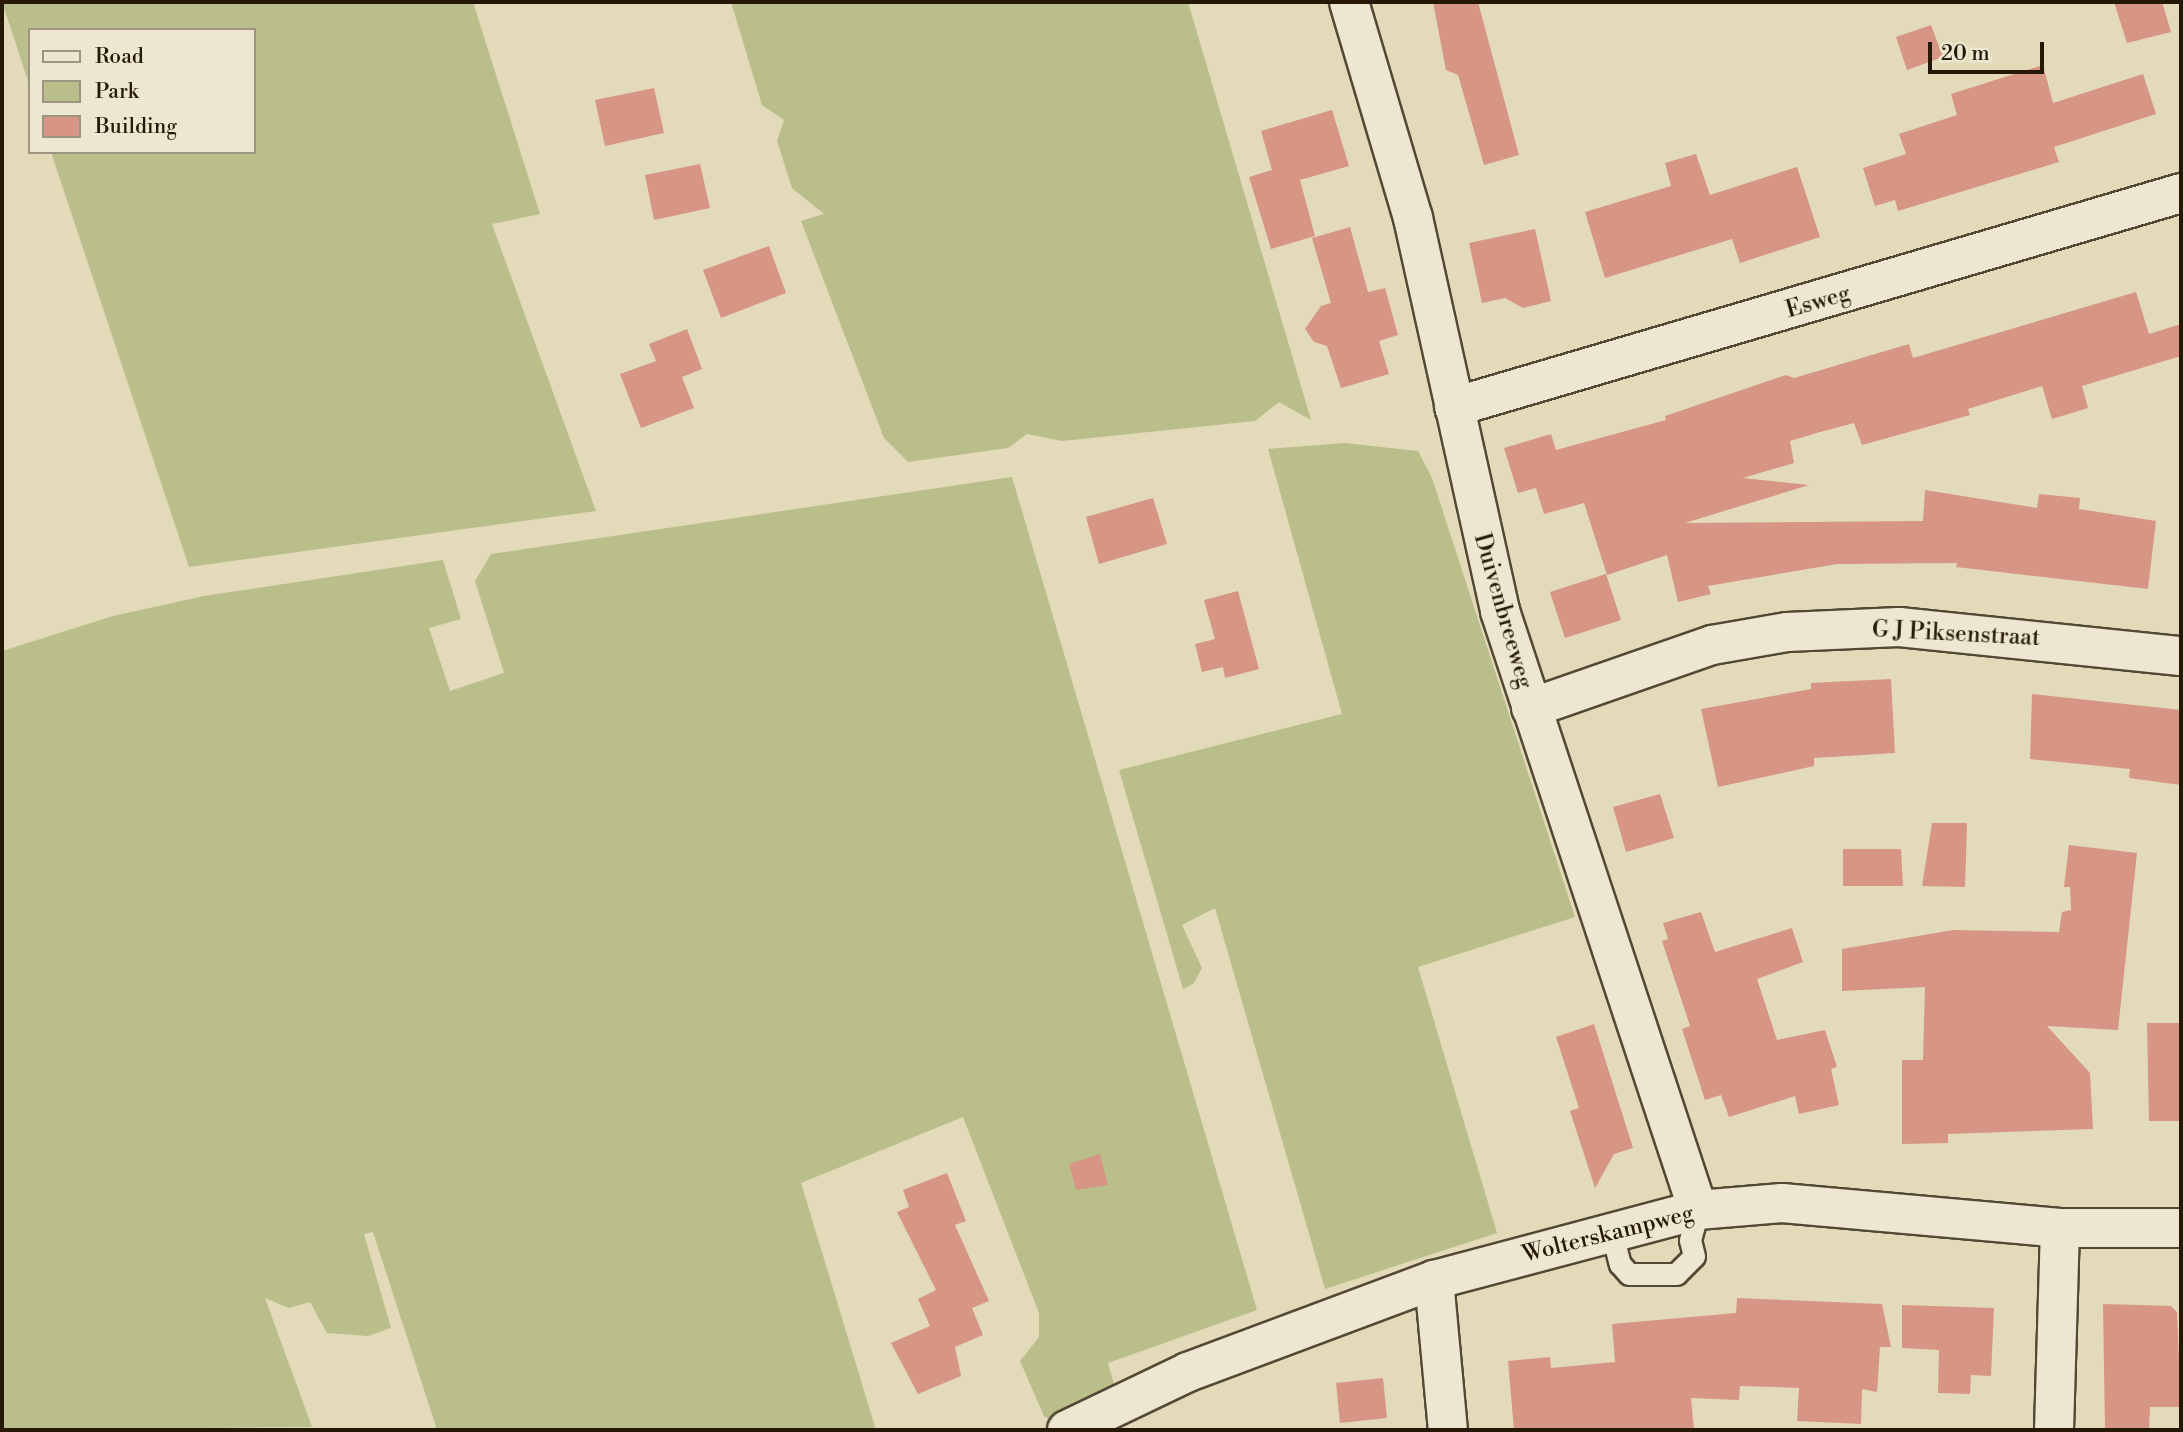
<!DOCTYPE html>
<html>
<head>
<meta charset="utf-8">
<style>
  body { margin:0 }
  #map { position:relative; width:2183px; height:1432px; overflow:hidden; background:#e3dab9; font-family:"Libre Bodoni",serif }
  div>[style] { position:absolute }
  .green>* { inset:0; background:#babe8b }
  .building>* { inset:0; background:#d69585 }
  .roads { filter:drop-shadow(2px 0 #544834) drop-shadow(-2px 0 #544834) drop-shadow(0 2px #544834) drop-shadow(0 -2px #544834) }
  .lane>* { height:21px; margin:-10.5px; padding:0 10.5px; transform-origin:10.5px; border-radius:10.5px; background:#ede7d2 }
  .street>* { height:38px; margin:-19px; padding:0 19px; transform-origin:19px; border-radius:19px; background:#ede7d2 }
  span { translate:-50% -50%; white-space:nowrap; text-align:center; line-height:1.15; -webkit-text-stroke:6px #ede7d2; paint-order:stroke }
  .street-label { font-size:23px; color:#251807 }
  .frame { position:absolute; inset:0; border:4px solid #251807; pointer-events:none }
  .legend { position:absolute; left:28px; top:28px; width:228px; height:126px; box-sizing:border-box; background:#ede7d2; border:2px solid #9d9481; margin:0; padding:9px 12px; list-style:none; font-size:21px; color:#251807 }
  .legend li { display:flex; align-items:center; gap:14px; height:35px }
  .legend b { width:35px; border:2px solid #9d9481 }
  .scale { position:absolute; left:1928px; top:42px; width:116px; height:32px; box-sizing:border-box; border:4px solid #251807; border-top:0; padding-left:9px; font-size:21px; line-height:24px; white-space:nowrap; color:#251807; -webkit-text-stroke:5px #ede7d2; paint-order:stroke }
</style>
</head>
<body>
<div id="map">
  <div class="green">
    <i style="clip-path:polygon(2px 2px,473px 2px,540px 214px,492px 224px,596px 511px,189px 567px,51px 152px,254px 152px,254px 30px,30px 30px,30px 87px)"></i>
    <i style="clip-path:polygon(731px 2px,1188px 2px,1311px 420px,1279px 402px,1255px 421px,1062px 441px,1027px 434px,1008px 448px,908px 462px,884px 438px,801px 221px,824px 214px,792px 188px,777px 141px,784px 120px,762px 105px)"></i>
    <i style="clip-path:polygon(1345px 443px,1418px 451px,1432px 478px,1575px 917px,1418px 967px,1497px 1233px,1325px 1289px,1215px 908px,1182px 925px,1202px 968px,1194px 983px,1183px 989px,1119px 770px,1342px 714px,1268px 449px)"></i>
    <i style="clip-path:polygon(1012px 477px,1257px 1310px,1108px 1363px,1116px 1391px,1053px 1422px,1044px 1416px,1020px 1361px,1039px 1337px,1039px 1313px,963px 1117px,801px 1183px,876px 1430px,437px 1430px,373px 1232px,364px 1234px,391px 1328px,368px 1336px,327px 1333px,310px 1302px,289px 1308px,265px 1298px,312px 1427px,2px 1430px,2px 651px,113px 616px,204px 596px,443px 560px,461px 619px,429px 628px,450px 691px,504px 673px,475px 581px,491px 554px)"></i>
  </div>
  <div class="building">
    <i style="clip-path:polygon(1433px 2px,1478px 2px,1519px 155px,1484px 165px,1458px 75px,1446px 70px)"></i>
    <i style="clip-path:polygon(2114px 2px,2162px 2px,2171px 32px,2127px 43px)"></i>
    <i style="clip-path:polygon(1931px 25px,1943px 57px,1907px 70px,1896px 37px)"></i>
    <i style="clip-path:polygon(2043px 65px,2053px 103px,2143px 74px,2156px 114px,2054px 147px,2059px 162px,1898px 211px,1895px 200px,1875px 206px,1863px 168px,1906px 154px,1899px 134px,1957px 115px,1951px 94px)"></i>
    <i style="clip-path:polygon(654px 88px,664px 133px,605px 146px,595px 100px)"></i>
    <i style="clip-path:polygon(1332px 110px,1349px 166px,1300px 180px,1315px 236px,1271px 249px,1249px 177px,1272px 170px,1261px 131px)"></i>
    <i style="clip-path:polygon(1696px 154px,1710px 195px,1797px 167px,1820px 237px,1740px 263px,1732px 239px,1605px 278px,1585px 212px,1671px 186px,1665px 163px)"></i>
    <i style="clip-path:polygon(700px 164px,710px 208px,654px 220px,645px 175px)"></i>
    <i style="clip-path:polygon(1350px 227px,1368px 292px,1385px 288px,1398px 335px,1379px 341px,1389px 374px,1341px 388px,1327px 346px,1314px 342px,1305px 329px,1321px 306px,1331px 303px,1312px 238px)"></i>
    <i style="clip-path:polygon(1535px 229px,1551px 301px,1523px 308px,1505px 298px,1482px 303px,1469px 243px)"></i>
    <i style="clip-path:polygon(769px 246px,786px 293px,721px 318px,703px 270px)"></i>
    <i style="clip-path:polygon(2136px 292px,2149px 334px,2181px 324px,2181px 356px,2082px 386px,2088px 408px,2052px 419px,2042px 386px,1968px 409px,1970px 415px,1862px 445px,1854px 423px,1820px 432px,1790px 441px,1794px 463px,1743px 478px,1809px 485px,1685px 523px,1923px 521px,1925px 490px,2037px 508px,2039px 494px,2080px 498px,2079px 509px,2156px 521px,2148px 589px,1956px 567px,1957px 563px,1837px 564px,1708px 586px,1711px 594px,1678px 602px,1667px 555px,1607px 575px,1584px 503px,1544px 514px,1536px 488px,1518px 493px,1504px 448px,1551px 434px,1556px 450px,1666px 420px,1665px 416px,1786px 375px,1794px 378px,1909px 344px,1913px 358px)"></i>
    <i style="clip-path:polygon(687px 329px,702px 369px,682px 377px,694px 408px,641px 428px,620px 374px,656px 361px,649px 344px)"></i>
    <i style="clip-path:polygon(1153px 498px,1167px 544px,1099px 564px,1086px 517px)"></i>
    <i style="clip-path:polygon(1606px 574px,1621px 620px,1565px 638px,1550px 592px)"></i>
    <i style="clip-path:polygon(1238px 591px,1259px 669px,1225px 678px,1223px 667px,1202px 672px,1195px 644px,1215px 639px,1204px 600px)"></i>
    <i style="clip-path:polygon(1891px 679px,1895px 753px,1814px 758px,1814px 766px,1718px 787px,1701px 709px,1811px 689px,1811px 683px)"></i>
    <i style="clip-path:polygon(2032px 694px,2181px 710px,2181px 785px,2129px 778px,2130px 769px,2030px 759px)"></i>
    <i style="clip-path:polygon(1660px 794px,1674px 838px,1626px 852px,1613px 807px)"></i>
    <i style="clip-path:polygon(1932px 823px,1967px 823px,1965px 887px,1922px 886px)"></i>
    <i style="clip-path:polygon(2069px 845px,2137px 853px,2118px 1030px,2047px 1026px,2090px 1073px,2093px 1129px,1948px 1134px,1948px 1143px,1902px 1144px,1902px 1060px,1923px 1060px,1925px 987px,1842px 991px,1842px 949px,1953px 930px,2059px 932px,2062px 912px,2071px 910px,2070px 887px,2064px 887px)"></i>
    <i style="clip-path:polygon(1843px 849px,1901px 849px,1903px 886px,1843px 886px)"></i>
    <i style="clip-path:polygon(1701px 912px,1715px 952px,1792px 928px,1803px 962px,1757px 979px,1777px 1040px,1825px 1030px,1837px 1067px,1831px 1069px,1839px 1105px,1799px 1114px,1795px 1096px,1729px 1117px,1721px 1095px,1705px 1100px,1682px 1029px,1690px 1026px,1662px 941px,1668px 939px,1663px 923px)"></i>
    <i style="clip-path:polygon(2147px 1023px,2181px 1023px,2181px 1121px,2149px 1121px)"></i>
    <i style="clip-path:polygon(1594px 1024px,1633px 1148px,1614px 1154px,1595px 1188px,1570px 1111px,1579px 1108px,1556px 1037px)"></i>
    <i style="clip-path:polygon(1100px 1154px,1108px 1185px,1076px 1190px,1069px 1164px)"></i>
    <i style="clip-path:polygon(947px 1173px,966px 1221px,955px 1225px,989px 1301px,972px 1308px,983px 1335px,955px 1347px,961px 1376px,918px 1394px,891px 1343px,930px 1326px,918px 1299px,936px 1290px,897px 1212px,909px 1207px,903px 1190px)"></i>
    <i style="clip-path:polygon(1737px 1298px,1882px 1304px,1891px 1347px,1880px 1347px,1877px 1392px,1862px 1389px,1861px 1424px,1797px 1421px,1799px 1388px,1740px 1386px,1739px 1400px,1691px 1398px,1694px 1430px,1514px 1430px,1508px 1361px,1550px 1357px,1551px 1368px,1615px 1362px,1612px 1324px,1736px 1313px)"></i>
    <i style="clip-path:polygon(2103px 1304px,2171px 1306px,2177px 1312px,2181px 1407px,2150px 1407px,2149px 1430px,2105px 1430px)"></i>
    <i style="clip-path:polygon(1902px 1305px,1994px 1308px,1991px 1376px,1971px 1375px,1970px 1394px,1938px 1393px,1939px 1350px,1902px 1348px)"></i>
    <i style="clip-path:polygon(1383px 1378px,1387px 1418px,1340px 1423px,1336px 1383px)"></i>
  </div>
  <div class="roads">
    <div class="lane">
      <i style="left:1612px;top:1233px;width:32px;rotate:76deg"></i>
      <i style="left:1620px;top:1264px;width:13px;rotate:48deg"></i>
      <i style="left:1629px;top:1274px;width:47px"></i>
      <i style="left:1676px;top:1274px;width:25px;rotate:-45deg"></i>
      <i style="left:1694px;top:1256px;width:16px;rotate:-104deg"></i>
      <i style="left:1690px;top:1240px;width:31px;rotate:-75deg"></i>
    </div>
    <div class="street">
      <i style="left:1349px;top:2px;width:225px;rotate:73.5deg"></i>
      <i style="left:1413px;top:218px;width:403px;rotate:77.5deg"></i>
      <i style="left:1500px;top:611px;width:631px;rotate:71.71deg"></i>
      <i style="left:1454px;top:407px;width:758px;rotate:-16.4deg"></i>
      <i style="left:1531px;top:708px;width:192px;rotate:-19.2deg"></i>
      <i style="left:1712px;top:645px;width:76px;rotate:-9.8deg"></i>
      <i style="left:1787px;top:632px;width:112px;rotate:-2.6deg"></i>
      <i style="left:1899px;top:627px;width:283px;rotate:5.9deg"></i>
      <i style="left:1434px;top:1280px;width:151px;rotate:84.7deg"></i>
      <i style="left:1067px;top:1430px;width:134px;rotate:-25.6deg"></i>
      <i style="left:1188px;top:1372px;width:263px;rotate:-20.5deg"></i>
      <i style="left:1434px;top:1280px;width:273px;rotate:-14.9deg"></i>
      <i style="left:1698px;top:1210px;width:84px;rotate:-4.8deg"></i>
      <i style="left:1782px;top:1203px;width:279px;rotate:5.1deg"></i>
      <i style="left:2060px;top:1228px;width:121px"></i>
      <i style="left:2054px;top:1430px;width:202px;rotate:-88.3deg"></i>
    </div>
  </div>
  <div class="street-label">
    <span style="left:1818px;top:302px;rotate:-16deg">Esweg</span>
    <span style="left:1503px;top:611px;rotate:74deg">Duivenbreeweg</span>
    <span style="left:1956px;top:634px;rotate:3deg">G J Piksenstraat</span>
    <span style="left:1608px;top:1234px;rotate:-14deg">Wolterskampweg</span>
  </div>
  <div class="frame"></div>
  <ul class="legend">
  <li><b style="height:9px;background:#ede7d2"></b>Road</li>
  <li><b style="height:19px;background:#babe8b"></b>Park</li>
  <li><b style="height:19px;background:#d69585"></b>Building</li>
  </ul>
  <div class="scale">20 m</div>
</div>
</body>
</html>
